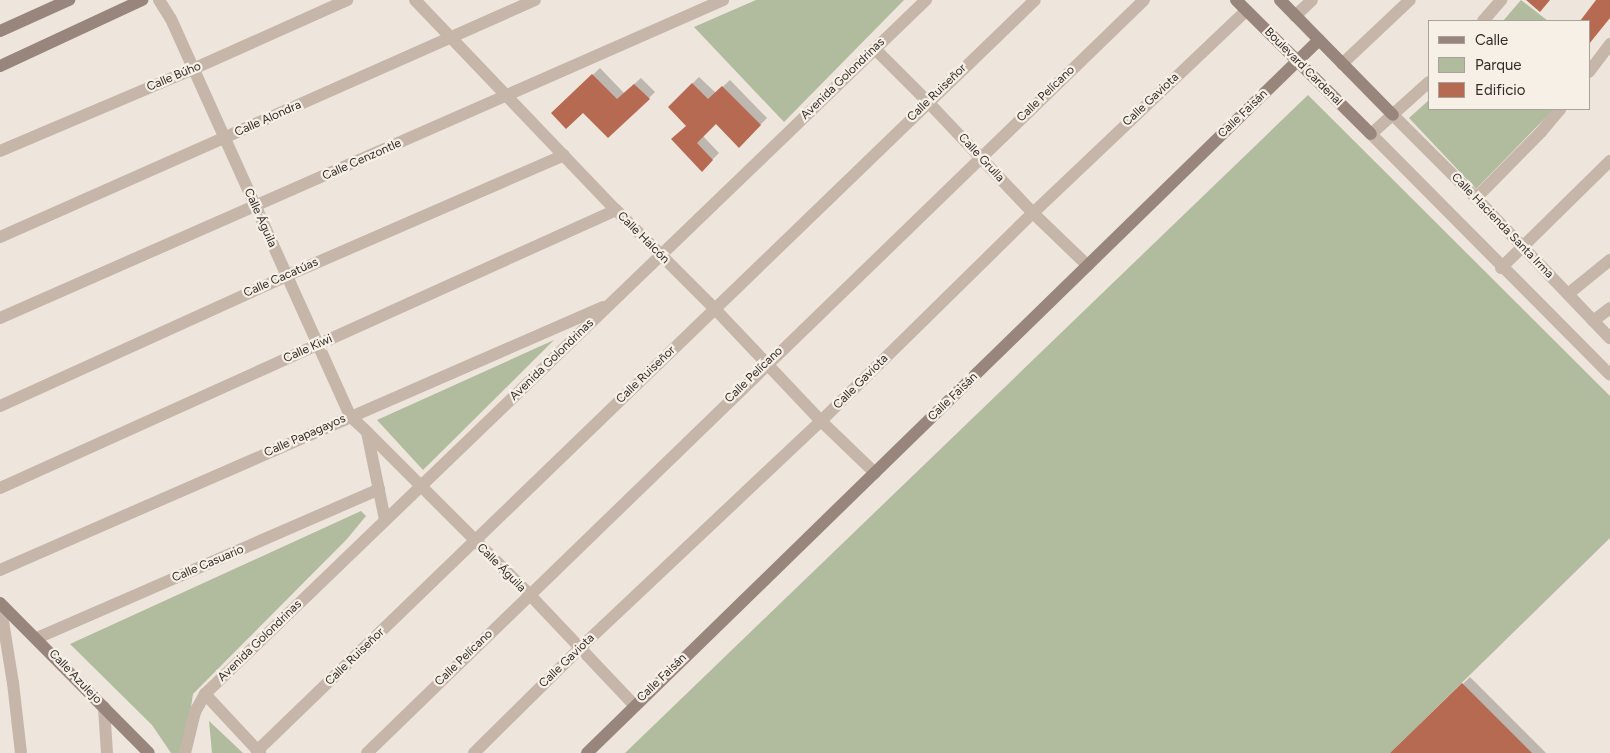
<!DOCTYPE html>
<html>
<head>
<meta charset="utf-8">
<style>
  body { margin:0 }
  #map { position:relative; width:1610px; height:753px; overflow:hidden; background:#eee5dc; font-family:Figtree,sans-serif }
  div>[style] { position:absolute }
  .green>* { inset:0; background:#b1bb9e }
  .shadow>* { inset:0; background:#0003 }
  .building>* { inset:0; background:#b66a51 }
  .street>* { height:12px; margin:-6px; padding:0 6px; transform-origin:6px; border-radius:6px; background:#c5b6a9 }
  .secondary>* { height:12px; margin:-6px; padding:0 6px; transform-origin:6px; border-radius:6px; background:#98857b }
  span { translate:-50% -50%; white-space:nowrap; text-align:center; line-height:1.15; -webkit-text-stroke:4.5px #f7f0e7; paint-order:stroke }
  .street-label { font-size:12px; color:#332b28 }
  .legend { position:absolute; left:1428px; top:20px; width:162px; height:90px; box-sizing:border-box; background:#f7f0e7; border:1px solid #a9a19b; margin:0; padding:6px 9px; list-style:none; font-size:15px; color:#332b28 }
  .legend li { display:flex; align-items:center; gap:10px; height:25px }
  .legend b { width:25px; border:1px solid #a9a19b }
</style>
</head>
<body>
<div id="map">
  <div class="green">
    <i style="clip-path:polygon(756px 0,904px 0,784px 122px,694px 27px)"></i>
    <i style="clip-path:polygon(1521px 0,1548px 21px,1503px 21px)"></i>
    <i style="clip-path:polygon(1308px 95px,1610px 396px,1610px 538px,1390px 753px,625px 753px)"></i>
    <i style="clip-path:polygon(1429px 100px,1429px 109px,1554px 109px,1476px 189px,1409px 118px)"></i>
    <i style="clip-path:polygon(554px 340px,423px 470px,377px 420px)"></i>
    <i style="clip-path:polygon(361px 511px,366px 516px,347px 539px,193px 694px,189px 720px,179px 753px,171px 753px,152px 725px,70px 644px)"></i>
    <i style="clip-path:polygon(209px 721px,243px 753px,212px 753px)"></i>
  </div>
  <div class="shadow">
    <i style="clip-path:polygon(600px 68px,624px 93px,641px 78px,655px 92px,649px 98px,583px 112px,559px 107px)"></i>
    <i style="clip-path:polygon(699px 77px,716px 93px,730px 80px,767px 118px,739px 146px,716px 123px,703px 136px,719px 153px,702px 170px,687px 125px,669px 107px)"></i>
    <i style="clip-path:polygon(1470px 677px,1546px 753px,1392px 753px)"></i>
  </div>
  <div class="building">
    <i style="clip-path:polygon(1526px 0,1550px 0,1540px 12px)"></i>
    <i style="clip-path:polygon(1596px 0,1610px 0,1610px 18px,1589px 44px,1589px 21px,1580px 21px)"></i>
    <i style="clip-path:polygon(592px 74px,617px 99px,634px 84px,650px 99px,608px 138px,583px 113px,566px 129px,551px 113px)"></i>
    <i style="clip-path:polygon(692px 83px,708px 99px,722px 86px,761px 125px,739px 148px,716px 124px,697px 143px,713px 160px,702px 172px,671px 139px,686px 126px,668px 107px)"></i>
    <i style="clip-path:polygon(1462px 683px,1532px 753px,1390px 753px)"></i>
  </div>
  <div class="street">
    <i style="left:159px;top:0;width:22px;rotate:58deg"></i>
    <i style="left:171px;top:19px;width:435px;rotate:65.7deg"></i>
    <i style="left:350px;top:416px;width:23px;rotate:43deg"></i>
    <i style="left:367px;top:432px;width:90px;rotate:78.4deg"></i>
    <i style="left:415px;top:0;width:291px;rotate:46.3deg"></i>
    <i style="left:616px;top:210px;width:140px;rotate:45deg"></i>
    <i style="left:715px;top:309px;width:154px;rotate:46.6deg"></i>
    <i style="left:821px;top:421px;width:75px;rotate:43.9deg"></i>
    <i style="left:1295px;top:16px;width:23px;rotate:-43deg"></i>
    <i style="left:1483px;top:21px;width:28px;rotate:-49deg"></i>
    <i style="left:875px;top:49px;width:75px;rotate:45deg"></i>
    <i style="left:928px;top:102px;width:153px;rotate:46.6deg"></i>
    <i style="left:1033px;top:213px;width:76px;rotate:43.9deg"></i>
    <i style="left:1342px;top:64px;width:93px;rotate:-43.3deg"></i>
    <i style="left:1589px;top:72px;width:35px;rotate:-53deg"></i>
    <i style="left:1429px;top:82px;width:78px;rotate:138.1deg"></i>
    <i style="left:1371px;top:134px;width:339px;rotate:45.2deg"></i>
    <i style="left:1393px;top:115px;width:117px;rotate:45deg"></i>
    <i style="left:1476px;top:198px;width:194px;rotate:46.3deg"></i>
    <i style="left:0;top:151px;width:210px;rotate:-23deg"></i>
    <i style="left:193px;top:69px;width:169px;rotate:-24.1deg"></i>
    <i style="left:1476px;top:198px;width:93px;rotate:-45.4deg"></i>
    <i style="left:1541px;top:132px;width:30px;rotate:-50deg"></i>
    <i style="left:0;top:237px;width:585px;rotate:-23.89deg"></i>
    <i style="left:1501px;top:268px;width:153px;rotate:-44.5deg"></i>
    <i style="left:1568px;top:294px;width:54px;rotate:-39deg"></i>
    <i style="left:0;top:318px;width:790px;rotate:-23.74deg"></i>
    <i style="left:1593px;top:321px;width:21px;rotate:-37deg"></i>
    <i style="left:0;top:406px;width:314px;rotate:-24.4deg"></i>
    <i style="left:286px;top:276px;width:303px;rotate:-23.5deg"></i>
    <i style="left:367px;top:432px;width:231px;rotate:45deg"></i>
    <i style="left:530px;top:595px;width:151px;rotate:46.6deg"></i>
    <i style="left:0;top:488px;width:676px;rotate:-24.29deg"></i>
    <i style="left:0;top:570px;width:658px;rotate:-23.56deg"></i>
    <i style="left:0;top:603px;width:81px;rotate:80.8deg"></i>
    <i style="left:13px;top:683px;width:70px;rotate:83.5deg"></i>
    <i style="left:37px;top:638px;width:373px;rotate:-23.5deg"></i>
    <i style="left:205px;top:694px;width:81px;rotate:47deg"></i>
    <i style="left:104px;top:707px;width:46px;rotate:86.3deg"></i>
    <i style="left:257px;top:751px;width:1081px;rotate:-43.99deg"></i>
    <i style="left:185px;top:753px;width:42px;rotate:-76.3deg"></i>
    <i style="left:195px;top:712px;width:21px;rotate:-61deg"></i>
    <i style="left:205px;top:694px;width:1001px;rotate:-43.91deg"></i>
    <i style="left:367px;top:753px;width:1082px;rotate:-44.1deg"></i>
    <i style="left:474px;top:753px;width:149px;rotate:-44.7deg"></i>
    <i style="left:580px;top:648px;width:331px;rotate:-43.3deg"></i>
    <i style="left:821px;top:421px;width:297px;rotate:-44.5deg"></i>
    <i style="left:1033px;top:213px;width:294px;rotate:-43.5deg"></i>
  </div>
  <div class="secondary">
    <i style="left:1236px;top:0;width:190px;rotate:44.8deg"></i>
    <i style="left:1280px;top:0;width:161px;rotate:45.5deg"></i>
    <i style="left:0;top:31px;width:76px;rotate:-24.2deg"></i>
    <i style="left:0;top:66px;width:157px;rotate:-24.9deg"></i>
    <i style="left:0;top:603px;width:211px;rotate:45.2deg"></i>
    <i style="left:587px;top:753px;width:1022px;rotate:-44.25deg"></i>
  </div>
  <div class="street-label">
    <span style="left:1303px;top:67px;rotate:45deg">Boulevard Cardenal</span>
    <span style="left:174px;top:77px;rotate:-23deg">Calle Búho</span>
    <span style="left:843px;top:79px;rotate:-44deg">Avenida Golondrinas</span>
    <span style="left:937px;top:93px;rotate:-44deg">Calle Ruiseñor</span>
    <span style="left:1046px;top:94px;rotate:-44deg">Calle Pelícano</span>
    <span style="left:1151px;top:100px;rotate:-43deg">Calle Gaviota</span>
    <span style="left:1243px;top:114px;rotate:-44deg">Calle Faisán</span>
    <span style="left:268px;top:119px;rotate:-24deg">Calle Alondra</span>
    <span style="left:981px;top:158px;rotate:47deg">Calle Grulla</span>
    <span style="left:362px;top:160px;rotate:-24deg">Calle Cenzontle</span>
    <span style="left:260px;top:218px;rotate:66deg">Calle Águila</span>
    <span style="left:1502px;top:226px;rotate:46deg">Calle Hacienda Santa Irma</span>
    <span style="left:643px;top:238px;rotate:45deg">Calle Halcón</span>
    <span style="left:281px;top:278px;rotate:-24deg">Calle Cacatúas</span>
    <span style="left:308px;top:349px;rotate:-24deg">Calle Kiwi</span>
    <span style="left:552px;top:360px;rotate:-44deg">Avenida Golondrinas</span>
    <span style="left:646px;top:375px;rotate:-44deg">Calle Ruiseñor</span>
    <span style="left:754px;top:375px;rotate:-44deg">Calle Pelícano</span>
    <span style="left:861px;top:382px;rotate:-45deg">Calle Gaviota</span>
    <span style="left:953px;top:397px;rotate:-44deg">Calle Faisán</span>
    <span style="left:305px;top:436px;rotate:-24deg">Calle Papagayos</span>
    <span style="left:208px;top:564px;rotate:-23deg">Calle Casuario</span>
    <span style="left:501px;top:568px;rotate:45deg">Calle Águila</span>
    <span style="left:260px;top:641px;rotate:-44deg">Avenida Golondrinas</span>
    <span style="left:355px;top:657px;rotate:-44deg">Calle Ruiseñor</span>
    <span style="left:464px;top:658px;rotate:-44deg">Calle Pelícano</span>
    <span style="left:567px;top:661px;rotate:-44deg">Calle Gaviota</span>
    <span style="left:75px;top:677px;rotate:46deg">Calle Azulejo</span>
    <span style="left:662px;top:678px;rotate:-44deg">Calle Faisán</span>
  </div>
  <ul class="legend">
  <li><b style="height:6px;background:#98857b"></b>Calle</li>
  <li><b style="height:14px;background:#b1bb9e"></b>Parque</li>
  <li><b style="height:14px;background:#b66a51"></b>Edificio</li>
  </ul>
</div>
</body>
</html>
